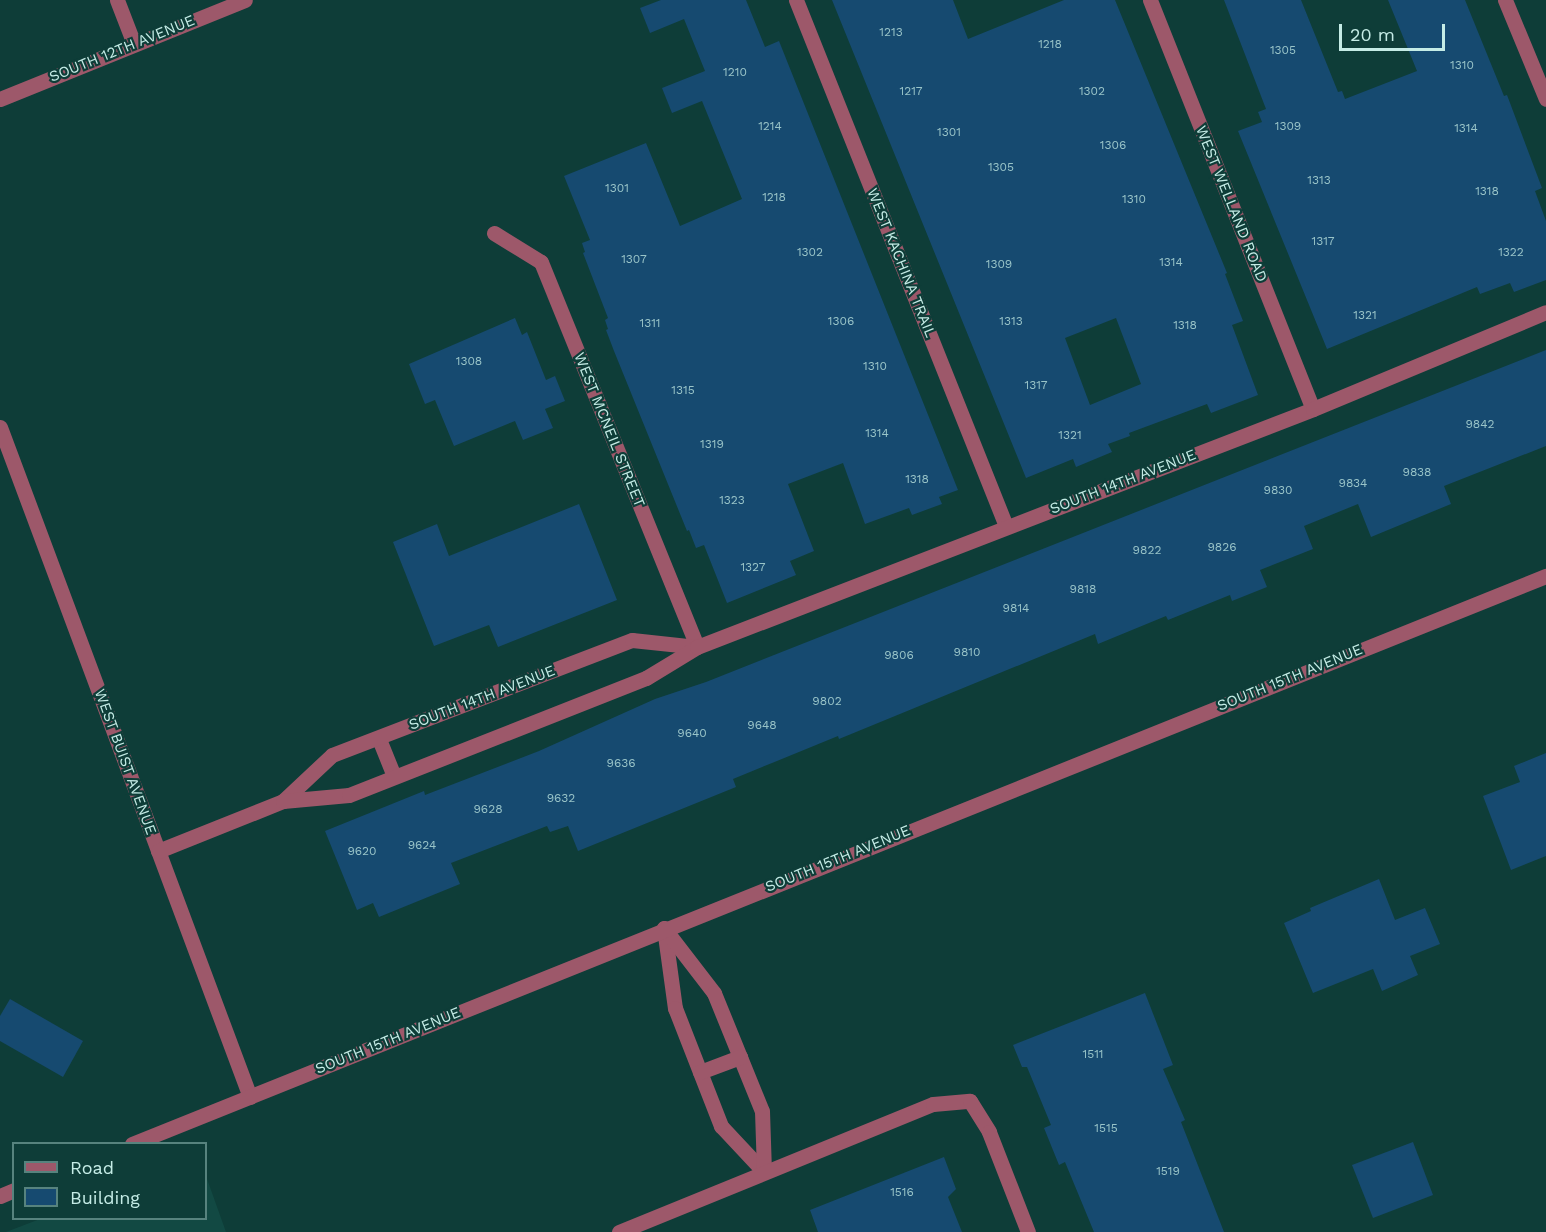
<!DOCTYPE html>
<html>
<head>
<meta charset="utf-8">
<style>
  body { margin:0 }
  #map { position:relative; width:1546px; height:1232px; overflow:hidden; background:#0e3d38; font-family:"Work Sans",sans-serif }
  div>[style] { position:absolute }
  .built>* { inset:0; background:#124943 }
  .building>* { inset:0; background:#164a70 }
  .minor>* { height:15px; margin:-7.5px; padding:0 7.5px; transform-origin:7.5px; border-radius:7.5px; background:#9d586a }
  span { translate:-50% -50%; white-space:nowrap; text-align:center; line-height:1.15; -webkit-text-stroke:4.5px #0e3d38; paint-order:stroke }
  .number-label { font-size:12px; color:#99c4c8 }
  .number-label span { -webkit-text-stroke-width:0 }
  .street-label { font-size:15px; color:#c5ece6 }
  .legend { position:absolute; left:12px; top:1142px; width:195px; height:78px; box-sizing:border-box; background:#0e3d38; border:2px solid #57837e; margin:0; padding:8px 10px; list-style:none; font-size:18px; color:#c5ece6 }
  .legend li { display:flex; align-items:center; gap:12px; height:30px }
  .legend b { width:30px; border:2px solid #57837e }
  .scale { position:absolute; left:1339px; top:24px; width:106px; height:27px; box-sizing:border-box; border:3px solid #c5ece6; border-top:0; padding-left:8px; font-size:18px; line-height:21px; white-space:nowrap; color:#c5ece6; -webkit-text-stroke:4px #0e3d38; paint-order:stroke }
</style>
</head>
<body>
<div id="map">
  <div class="built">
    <i style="clip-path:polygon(206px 1176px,226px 1232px,6px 1232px,40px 1219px,206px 1218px)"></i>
  </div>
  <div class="building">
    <i style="clip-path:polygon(661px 0,746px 0,765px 47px,779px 41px,958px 490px,939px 497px,942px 504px,912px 515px,909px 508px,865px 524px,843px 463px,788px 484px,814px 551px,790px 561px,796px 575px,727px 603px,704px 545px,696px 548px,689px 530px,687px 531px,614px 351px,606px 330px,608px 329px,605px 320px,608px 318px,583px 253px,585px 252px,582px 243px,590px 240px,564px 176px,646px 143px,680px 226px,742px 199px,702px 101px,672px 113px,662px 88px,705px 71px,684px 19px,650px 33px,640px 8px)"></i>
    <i style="clip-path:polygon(evenodd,832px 0,953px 0,968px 39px,1064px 0,1115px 0,1227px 273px,1225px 274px,1243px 321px,1232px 325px,1258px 395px,1211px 413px,1207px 404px,1129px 433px,1130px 436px,1108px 444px,1112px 452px,1076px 467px,1073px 459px,1026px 478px,832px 0,1116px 318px,1141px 384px,1090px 405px,1065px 338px,1116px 318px)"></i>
    <i style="clip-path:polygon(1224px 0,1301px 0,1338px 92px,1342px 91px,1345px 99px,1417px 71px,1388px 0,1465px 0,1504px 96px,1507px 95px,1542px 188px,1535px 191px,1546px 221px,1546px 280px,1514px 292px,1510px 283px,1480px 294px,1477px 287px,1327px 349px,1238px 131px,1262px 122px,1258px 112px,1266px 109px)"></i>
    <i style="clip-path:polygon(515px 318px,522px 335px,527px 332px,546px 380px,555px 376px,565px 401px,545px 409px,553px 428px,523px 440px,515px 421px,454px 446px,435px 400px,425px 404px,409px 364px)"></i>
    <i style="clip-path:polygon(1546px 350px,1546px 446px,1444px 486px,1451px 504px,1371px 537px,1358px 504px,1304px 526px,1313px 549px,1260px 570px,1267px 587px,1232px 601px,1230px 595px,1168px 620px,1166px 616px,1098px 644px,1095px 634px,839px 739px,838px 736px,733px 779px,736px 787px,578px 851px,568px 826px,550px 832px,547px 826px,451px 863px,460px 884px,379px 917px,373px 903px,357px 910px,325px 831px,424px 791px,425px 795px,539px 751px,655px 699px,706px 682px)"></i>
    <i style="clip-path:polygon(579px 504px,617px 600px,498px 647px,489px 625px,434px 646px,393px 542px,437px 524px,449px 556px)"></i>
    <i style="clip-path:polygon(1546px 753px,1546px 856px,1511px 870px,1483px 796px,1520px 782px,1514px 766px)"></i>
    <i style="clip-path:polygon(1379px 879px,1395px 920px,1425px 908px,1440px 944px,1410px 956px,1418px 975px,1382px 991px,1373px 969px,1313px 993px,1284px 923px,1311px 911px,1310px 908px)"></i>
    <i style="clip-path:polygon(1145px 993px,1173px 1065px,1163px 1069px,1185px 1120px,1181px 1122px,1224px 1232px,1094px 1232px,1065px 1162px,1059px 1165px,1044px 1128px,1051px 1125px,1027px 1067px,1022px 1067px,1013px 1045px)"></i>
    <i style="clip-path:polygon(10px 999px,83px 1041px,63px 1077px,0 1041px,0 1016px)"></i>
    <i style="clip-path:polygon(1413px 1142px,1433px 1195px,1373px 1218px,1352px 1165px)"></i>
    <i style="clip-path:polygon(944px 1157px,956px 1189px,948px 1197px,962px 1232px,818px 1232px,810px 1210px)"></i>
  </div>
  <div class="minor">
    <i style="left:117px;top:0;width:47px;rotate:68.9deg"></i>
    <i style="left:796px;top:0;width:566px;rotate:68.24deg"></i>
    <i style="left:1150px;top:0;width:440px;rotate:68.3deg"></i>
    <i style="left:1505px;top:0;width:107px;rotate:67.5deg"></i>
    <i style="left:0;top:99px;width:264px;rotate:-22deg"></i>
    <i style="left:494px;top:233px;width:55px;rotate:31.7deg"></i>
    <i style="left:541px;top:262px;width:415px;rotate:67.9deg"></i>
    <i style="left:0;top:427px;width:715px;rotate:69.54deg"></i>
    <i style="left:379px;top:739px;width:40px;rotate:68deg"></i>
    <i style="left:283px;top:801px;width:67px;rotate:-43.2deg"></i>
    <i style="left:332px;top:755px;width:321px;rotate:-21deg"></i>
    <i style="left:632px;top:640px;width:65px;rotate:6.1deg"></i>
    <i style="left:158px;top:851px;width:135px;rotate:-21.8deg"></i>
    <i style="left:283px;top:801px;width:66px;rotate:-5.2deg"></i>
    <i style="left:349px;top:795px;width:319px;rotate:-21.5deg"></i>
    <i style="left:646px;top:678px;width:60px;rotate:-31.3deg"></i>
    <i style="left:697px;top:647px;width:660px;rotate:-21.12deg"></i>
    <i style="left:1313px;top:409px;width:252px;rotate:-22.6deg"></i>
    <i style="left:664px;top:928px;width:81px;rotate:82.2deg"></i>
    <i style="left:675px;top:1008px;width:127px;rotate:68.7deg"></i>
    <i style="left:721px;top:1126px;width:63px;rotate:46.9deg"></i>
    <i style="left:664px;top:928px;width:82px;rotate:52.4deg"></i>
    <i style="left:714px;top:993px;width:127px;rotate:67.9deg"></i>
    <i style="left:762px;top:1111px;width:61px;rotate:88.1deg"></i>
    <i style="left:700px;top:1072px;width:43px;rotate:-20.6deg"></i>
    <i style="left:132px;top:1144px;width:1524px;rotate:-21.89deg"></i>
    <i style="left:0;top:1196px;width:15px;rotate:-23deg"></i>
    <i style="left:619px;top:1232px;width:339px;rotate:-22.2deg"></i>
    <i style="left:933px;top:1104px;width:37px;rotate:-5deg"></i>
    <i style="left:970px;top:1101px;width:36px;rotate:58deg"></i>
    <i style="left:989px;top:1132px;width:107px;rotate:68.7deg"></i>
  </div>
  <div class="number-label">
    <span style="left:891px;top:33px">1213</span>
    <span style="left:1050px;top:45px">1218</span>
    <span style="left:1283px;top:51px">1305</span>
    <span style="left:1462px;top:66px">1310</span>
    <span style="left:735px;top:73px">1210</span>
    <span style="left:911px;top:92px">1217</span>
    <span style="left:1092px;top:92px">1302</span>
    <span style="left:770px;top:127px">1214</span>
    <span style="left:1288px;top:127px">1309</span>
    <span style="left:1466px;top:129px">1314</span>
    <span style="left:949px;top:133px">1301</span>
    <span style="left:1113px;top:146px">1306</span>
    <span style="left:1001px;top:168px">1305</span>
    <span style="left:1319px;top:181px">1313</span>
    <span style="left:617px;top:189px">1301</span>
    <span style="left:1487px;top:192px">1318</span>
    <span style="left:774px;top:198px">1218</span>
    <span style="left:1134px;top:200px">1310</span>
    <span style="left:1323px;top:242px">1317</span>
    <span style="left:810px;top:253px">1302</span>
    <span style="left:1511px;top:253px">1322</span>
    <span style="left:634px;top:260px">1307</span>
    <span style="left:1171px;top:263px">1314</span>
    <span style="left:999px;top:265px">1309</span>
    <span style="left:1365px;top:316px">1321</span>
    <span style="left:841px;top:322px">1306</span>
    <span style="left:1011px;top:322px">1313</span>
    <span style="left:650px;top:324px">1311</span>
    <span style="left:1185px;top:326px">1318</span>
    <span style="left:469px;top:362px">1308</span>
    <span style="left:875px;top:367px">1310</span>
    <span style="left:1036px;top:386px">1317</span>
    <span style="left:683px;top:391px">1315</span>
    <span style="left:1480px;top:425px">9842</span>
    <span style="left:877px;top:434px">1314</span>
    <span style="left:1070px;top:436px">1321</span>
    <span style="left:712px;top:445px">1319</span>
    <span style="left:1417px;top:473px">9838</span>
    <span style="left:917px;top:480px">1318</span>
    <span style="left:1353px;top:484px">9834</span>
    <span style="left:1278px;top:491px">9830</span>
    <span style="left:732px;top:501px">1323</span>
    <span style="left:1222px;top:548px">9826</span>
    <span style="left:1147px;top:551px">9822</span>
    <span style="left:753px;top:568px">1327</span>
    <span style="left:1083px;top:590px">9818</span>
    <span style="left:1016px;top:609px">9814</span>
    <span style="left:967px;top:653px">9810</span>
    <span style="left:899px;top:656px">9806</span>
    <span style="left:827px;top:702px">9802</span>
    <span style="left:762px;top:726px">9648</span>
    <span style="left:692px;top:734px">9640</span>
    <span style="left:621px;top:764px">9636</span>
    <span style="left:561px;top:799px">9632</span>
    <span style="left:488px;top:810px">9628</span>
    <span style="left:422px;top:846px">9624</span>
    <span style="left:362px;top:852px">9620</span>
    <span style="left:1093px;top:1055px">1511</span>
    <span style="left:1106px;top:1129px">1515</span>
    <span style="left:1168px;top:1172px">1519</span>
    <span style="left:902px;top:1193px">1516</span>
  </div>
  <div class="street-label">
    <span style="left:122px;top:49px;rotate:-22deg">SOUTH 12TH AVENUE</span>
    <span style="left:1231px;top:204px;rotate:68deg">WEST WELLAND ROAD</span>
    <span style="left:901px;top:263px;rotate:68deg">WEST KACHINA TRAIL</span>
    <span style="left:609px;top:430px;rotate:68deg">WEST MCNEIL STREET</span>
    <span style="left:1123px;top:482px;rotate:-21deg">SOUTH 14TH AVENUE</span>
    <span style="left:1290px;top:678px;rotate:-22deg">SOUTH 15TH AVENUE</span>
    <span style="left:482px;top:698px;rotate:-21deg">SOUTH 14TH AVENUE</span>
    <span style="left:125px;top:762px;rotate:70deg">WEST BUIST AVENUE</span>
    <span style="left:838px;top:859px;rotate:-22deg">SOUTH 15TH AVENUE</span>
    <span style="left:388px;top:1041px;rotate:-22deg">SOUTH 15TH AVENUE</span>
  </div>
  <ul class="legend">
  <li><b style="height:8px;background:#9d586a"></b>Road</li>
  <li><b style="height:16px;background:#164a70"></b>Building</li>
  </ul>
  <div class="scale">20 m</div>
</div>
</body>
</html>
